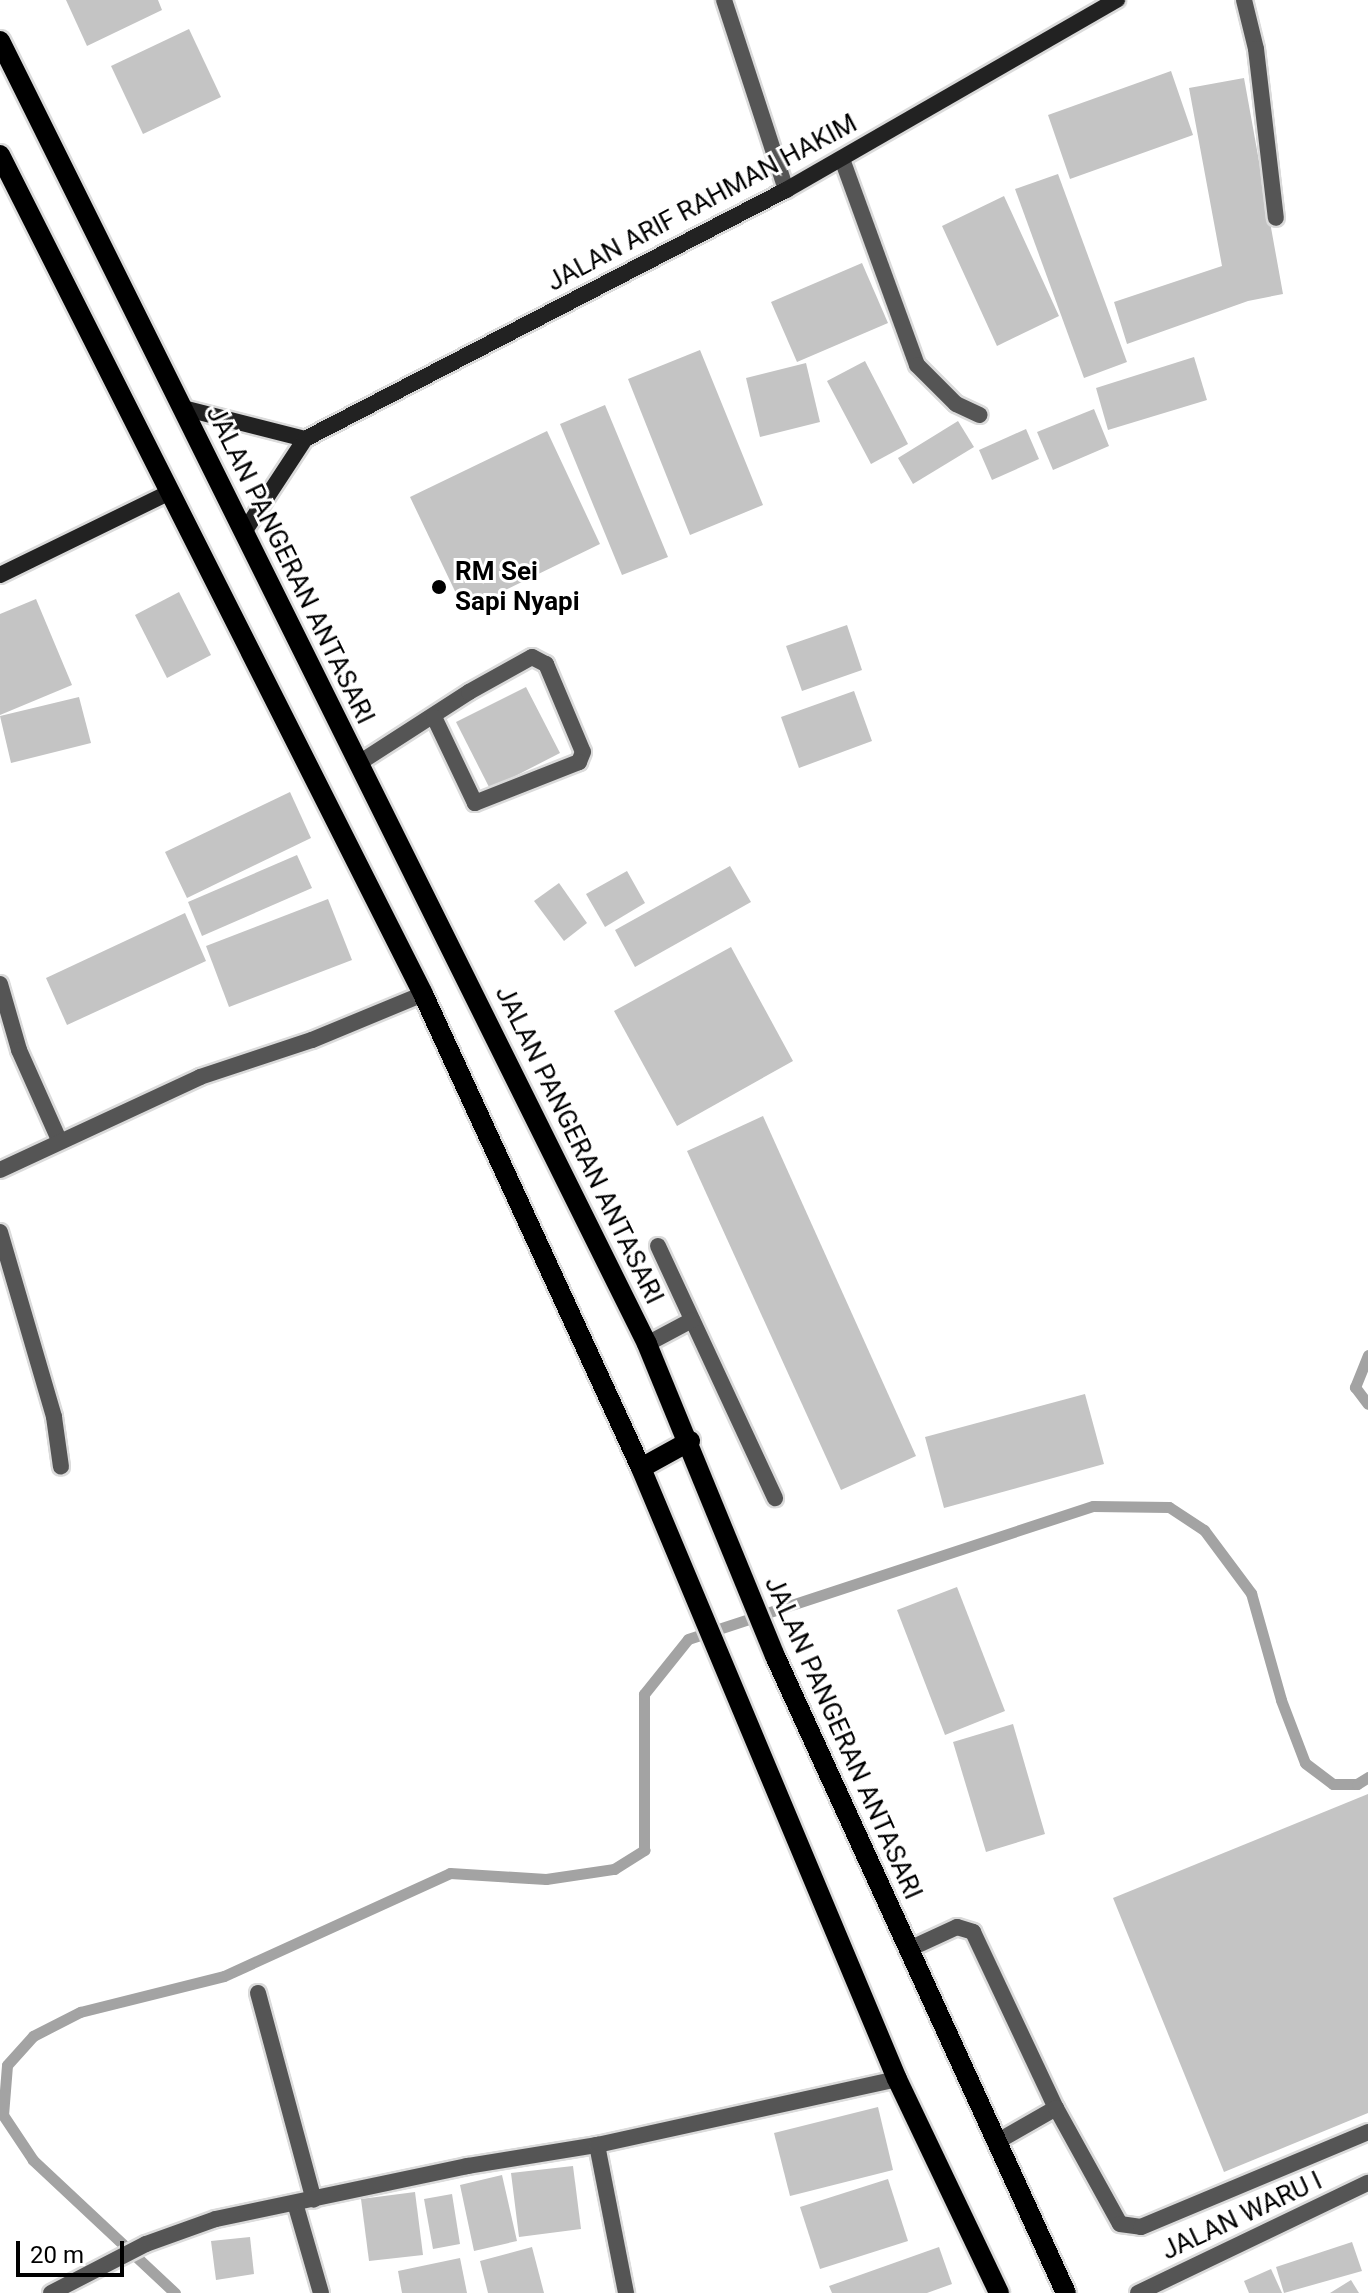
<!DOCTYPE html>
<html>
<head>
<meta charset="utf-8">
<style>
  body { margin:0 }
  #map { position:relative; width:1368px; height:2293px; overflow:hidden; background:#fff; font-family:Roboto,sans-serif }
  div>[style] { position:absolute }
  .stream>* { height:11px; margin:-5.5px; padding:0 5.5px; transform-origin:5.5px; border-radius:5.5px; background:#a3a3a3 }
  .building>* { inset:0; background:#c4c4c4 }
  .roads { filter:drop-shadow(2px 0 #dbdbdb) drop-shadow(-2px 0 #dbdbdb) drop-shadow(0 2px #dbdbdb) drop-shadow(0 -2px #dbdbdb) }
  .lane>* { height:16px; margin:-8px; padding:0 8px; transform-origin:8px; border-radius:8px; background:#555 }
  .street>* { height:16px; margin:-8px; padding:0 8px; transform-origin:8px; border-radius:8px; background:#555 }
  .secondary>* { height:16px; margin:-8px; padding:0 8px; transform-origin:8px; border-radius:8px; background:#222 }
  .primary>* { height:20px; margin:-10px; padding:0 10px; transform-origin:10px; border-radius:10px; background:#000 }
  .dots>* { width:22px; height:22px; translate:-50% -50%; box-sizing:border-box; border:4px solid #fff; border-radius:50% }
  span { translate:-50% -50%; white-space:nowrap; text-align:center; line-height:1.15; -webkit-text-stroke:6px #fff; paint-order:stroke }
  .street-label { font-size:26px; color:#000 }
  .poi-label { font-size:26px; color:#000; font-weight:700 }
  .left { translate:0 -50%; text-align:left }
  .scale { position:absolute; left:16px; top:2241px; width:108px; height:36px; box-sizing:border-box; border:4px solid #000; border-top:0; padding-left:10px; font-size:24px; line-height:28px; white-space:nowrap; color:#000; -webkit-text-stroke:6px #fff; paint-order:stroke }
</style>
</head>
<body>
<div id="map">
  <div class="stream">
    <i style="left:1368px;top:1355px;width:35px;rotate:112deg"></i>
    <i style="left:1355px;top:1387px;width:21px;rotate:53deg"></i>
    <i style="left:175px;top:2293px;width:195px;rotate:-136.9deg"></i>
    <i style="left:33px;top:2160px;width:54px;rotate:-123.7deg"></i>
    <i style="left:3px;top:2115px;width:50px;rotate:-85.4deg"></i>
    <i style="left:7px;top:2065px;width:39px;rotate:-48deg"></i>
    <i style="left:33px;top:2036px;width:53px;rotate:-27.1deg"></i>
    <i style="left:80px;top:2012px;width:148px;rotate:-14deg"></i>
    <i style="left:224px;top:1976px;width:248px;rotate:-24.5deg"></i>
    <i style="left:450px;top:1873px;width:96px;rotate:3.6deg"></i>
    <i style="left:546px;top:1879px;width:69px;rotate:-8.4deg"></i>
    <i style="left:614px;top:1869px;width:36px;rotate:-32deg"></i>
    <i style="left:644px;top:1850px;width:156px;rotate:-90deg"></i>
    <i style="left:644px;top:1694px;width:70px;rotate:-51.3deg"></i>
    <i style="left:688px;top:1639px;width:426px;rotate:-18.2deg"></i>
    <i style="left:1093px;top:1506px;width:76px;rotate:0.8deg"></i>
    <i style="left:1169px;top:1507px;width:42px;rotate:33.3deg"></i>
    <i style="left:1204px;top:1530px;width:79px;rotate:53.3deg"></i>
    <i style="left:1251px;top:1593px;width:111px;rotate:74.3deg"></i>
    <i style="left:1281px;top:1700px;width:67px;rotate:69.1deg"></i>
    <i style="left:1305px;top:1763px;width:35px;rotate:37deg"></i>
    <i style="left:1333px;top:1784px;width:24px"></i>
    <i style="left:1357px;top:1784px;width:13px;rotate:-32deg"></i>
  </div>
  <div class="building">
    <i style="clip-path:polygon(66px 0,158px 0,162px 10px,87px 46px)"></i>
    <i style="clip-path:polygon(189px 29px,221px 97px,143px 134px,111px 66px)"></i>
    <i style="clip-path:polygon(1171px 71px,1193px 135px,1070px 179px,1048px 115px)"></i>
    <i style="clip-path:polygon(1244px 78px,1283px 294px,1248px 301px,1127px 344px,1114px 302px,1222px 266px,1189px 88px)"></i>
    <i style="clip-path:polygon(1058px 174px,1127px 362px,1084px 378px,1015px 189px)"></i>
    <i style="clip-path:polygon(1004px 196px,1059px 316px,997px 346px,942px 226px)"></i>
    <i style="clip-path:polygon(862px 263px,888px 323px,797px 362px,771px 302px)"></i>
    <i style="clip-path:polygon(700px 350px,763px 505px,690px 535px,628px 379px)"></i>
    <i style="clip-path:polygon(1194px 357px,1207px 400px,1108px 430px,1096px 388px)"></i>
    <i style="clip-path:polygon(865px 361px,908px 444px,871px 464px,827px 381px)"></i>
    <i style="clip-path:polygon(806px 363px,820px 422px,760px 437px,746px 378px)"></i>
    <i style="clip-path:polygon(605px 405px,668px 557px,622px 575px,560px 424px)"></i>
    <i style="clip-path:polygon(1094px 409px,1109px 446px,1053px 470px,1037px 432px)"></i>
    <i style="clip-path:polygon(958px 421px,974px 447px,913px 484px,898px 458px)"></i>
    <i style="clip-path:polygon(1026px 429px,1039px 459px,992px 480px,979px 450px)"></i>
    <i style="clip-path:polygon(547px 431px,600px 544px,464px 610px,410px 497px)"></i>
    <i style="clip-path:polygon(179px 592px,211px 655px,167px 678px,135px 615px)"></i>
    <i style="clip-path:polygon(36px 599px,72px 685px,0 715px,0 614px)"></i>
    <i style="clip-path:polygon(847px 625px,862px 670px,802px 691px,786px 646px)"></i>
    <i style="clip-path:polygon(526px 687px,560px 753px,490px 789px,456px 722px)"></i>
    <i style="clip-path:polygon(854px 691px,872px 741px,799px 768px,781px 717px)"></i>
    <i style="clip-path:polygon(79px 697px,91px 743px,11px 763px,0 716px)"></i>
    <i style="clip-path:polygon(290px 792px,311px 838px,187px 898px,165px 852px)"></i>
    <i style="clip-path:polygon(297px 855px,312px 888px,202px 936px,188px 902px)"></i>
    <i style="clip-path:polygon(730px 866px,751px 902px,635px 967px,615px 930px)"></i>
    <i style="clip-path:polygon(627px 871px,645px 903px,605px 927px,586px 894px)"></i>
    <i style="clip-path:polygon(559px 883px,587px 923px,564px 941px,534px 901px)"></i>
    <i style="clip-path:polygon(328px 899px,352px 960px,229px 1007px,206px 946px)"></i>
    <i style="clip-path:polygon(185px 913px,206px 961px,67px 1025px,46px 978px)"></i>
    <i style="clip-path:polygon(731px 947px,793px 1061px,677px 1126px,614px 1011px)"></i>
    <i style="clip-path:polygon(763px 1116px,916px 1456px,841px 1490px,687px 1151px)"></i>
    <i style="clip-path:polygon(1085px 1394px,1104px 1464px,944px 1508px,925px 1437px)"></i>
    <i style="clip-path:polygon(957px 1587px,1005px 1711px,945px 1735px,897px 1610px)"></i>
    <i style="clip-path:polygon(1013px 1724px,1045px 1834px,986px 1852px,953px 1742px)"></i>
    <i style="clip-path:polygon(1368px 1794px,1368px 2113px,1224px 2172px,1113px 1898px)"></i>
    <i style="clip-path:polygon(878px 2107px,893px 2170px,790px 2196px,774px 2133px)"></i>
    <i style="clip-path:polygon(573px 2166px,581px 2229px,519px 2237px,511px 2173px)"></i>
    <i style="clip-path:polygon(502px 2175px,517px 2241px,474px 2251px,460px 2185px)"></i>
    <i style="clip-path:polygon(888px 2179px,908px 2241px,820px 2269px,800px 2207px)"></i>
    <i style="clip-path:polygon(415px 2192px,423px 2255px,369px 2261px,361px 2199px)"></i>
    <i style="clip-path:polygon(452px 2194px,460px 2244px,433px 2249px,424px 2199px)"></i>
    <i style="clip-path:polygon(250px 2237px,254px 2274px,216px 2280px,211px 2241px)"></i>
    <i style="clip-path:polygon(1352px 2242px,1362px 2271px,1284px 2293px,1276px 2267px)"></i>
    <i style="clip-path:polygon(532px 2247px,544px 2293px,488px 2293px,480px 2261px)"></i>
    <i style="clip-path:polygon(939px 2247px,952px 2284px,927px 2293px,832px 2293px,829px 2286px)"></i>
    <i style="clip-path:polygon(460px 2258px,467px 2293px,402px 2293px,398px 2271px)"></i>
    <i style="clip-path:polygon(1271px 2269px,1282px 2293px,1249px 2293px,1244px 2281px)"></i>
    <i style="clip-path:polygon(1351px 2280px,1359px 2293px,1330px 2293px)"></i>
  </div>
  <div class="roads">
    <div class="lane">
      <i style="left:1244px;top:0;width:50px;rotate:76.2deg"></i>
      <i style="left:1256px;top:49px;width:170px;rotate:83.3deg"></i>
      <i style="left:359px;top:763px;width:131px;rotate:-32.8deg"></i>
      <i style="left:469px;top:692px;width:72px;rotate:-29.1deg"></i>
      <i style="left:532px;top:657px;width:16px;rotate:27deg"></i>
      <i style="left:546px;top:664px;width:95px;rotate:67.2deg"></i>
      <i style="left:583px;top:752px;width:11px;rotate:112deg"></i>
      <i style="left:579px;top:762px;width:112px;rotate:158.5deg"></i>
      <i style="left:475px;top:803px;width:95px;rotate:-115.5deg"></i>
      <i style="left:658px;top:1246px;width:278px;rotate:65.1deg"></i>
      <i style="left:647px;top:1344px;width:51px;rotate:-28.1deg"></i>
      <i style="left:907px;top:1950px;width:55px;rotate:-24.7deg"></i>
      <i style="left:957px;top:1927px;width:17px;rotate:17deg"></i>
      <i style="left:973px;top:1932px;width:195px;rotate:64.8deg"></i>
      <i style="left:1056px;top:2108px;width:70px;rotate:150.2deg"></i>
      <i style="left:1056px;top:2108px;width:132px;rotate:61.1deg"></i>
      <i style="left:1120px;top:2224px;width:21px;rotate:8deg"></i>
      <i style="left:1141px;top:2227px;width:246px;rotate:-22.7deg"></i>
    </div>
    <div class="street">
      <i style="left:724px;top:0;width:200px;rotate:71.9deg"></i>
      <i style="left:842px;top:159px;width:219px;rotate:70deg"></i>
      <i style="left:917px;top:365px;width:55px;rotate:45deg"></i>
      <i style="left:956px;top:404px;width:26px;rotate:25deg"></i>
      <i style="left:0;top:984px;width:69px;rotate:73.9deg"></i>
      <i style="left:19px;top:1050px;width:98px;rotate:66deg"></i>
      <i style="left:0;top:1170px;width:221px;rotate:-24.9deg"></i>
      <i style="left:200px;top:1077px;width:118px;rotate:-18.3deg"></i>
      <i style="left:312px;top:1040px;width:120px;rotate:-22.5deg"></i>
      <i style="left:0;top:1232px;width:193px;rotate:73.7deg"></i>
      <i style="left:54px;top:1417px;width:50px;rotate:82deg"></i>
      <i style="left:258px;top:1993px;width:214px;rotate:74.9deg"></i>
      <i style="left:597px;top:2145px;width:151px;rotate:78.9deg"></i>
      <i style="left:295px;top:2203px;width:94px;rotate:73.9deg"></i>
      <i style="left:51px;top:2293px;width:107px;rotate:-27.3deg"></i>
      <i style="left:146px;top:2244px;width:74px;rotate:-19.7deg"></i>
      <i style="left:216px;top:2219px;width:257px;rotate:-11.9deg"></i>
      <i style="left:467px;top:2166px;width:132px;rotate:-9.2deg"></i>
      <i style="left:597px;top:2145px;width:307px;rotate:-12.4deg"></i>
      <i style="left:1138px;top:2293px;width:255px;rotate:-25.6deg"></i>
    </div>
    <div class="secondary">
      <i style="left:183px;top:408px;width:126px;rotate:14.3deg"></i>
      <i style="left:244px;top:532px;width:111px;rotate:-56.7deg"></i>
      <i style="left:305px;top:439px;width:542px;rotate:-27.37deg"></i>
      <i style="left:786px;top:190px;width:382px;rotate:-29.9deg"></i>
      <i style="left:0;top:575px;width:189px;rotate:-26deg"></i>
    </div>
    <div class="primary">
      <i style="left:0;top:41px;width:1455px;rotate:63.59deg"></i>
      <i style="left:647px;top:1344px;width:337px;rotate:67.7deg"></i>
      <i style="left:775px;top:1656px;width:700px;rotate:65.45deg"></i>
      <i style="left:0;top:155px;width:940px;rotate:63.24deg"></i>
      <i style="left:423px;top:994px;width:522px;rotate:65.3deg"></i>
      <i style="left:641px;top:1468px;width:662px;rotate:67.27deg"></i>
      <i style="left:897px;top:2079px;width:237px;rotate:64.5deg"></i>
      <i style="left:641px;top:1468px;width:56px;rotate:-28.9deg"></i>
    </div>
  </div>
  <div class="dots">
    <i style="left:439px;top:587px;background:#000"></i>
  </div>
  <div class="street-label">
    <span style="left:702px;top:203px;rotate:-28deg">JALAN ARIF RAHMAN HAKIM</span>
    <span style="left:290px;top:565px;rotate:64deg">JALAN PANGERAN ANTASARI</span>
    <span style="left:579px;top:1145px;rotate:64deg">JALAN PANGERAN ANTASARI</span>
    <span style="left:843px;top:1738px;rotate:66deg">JALAN PANGERAN ANTASARI</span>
    <span style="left:1242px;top:2216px;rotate:-25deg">JALAN WARU I</span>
  </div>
  <div class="poi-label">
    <span class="left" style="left:455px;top:587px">RM Sei<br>Sapi Nyapi</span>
  </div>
  <div class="scale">20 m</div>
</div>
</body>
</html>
